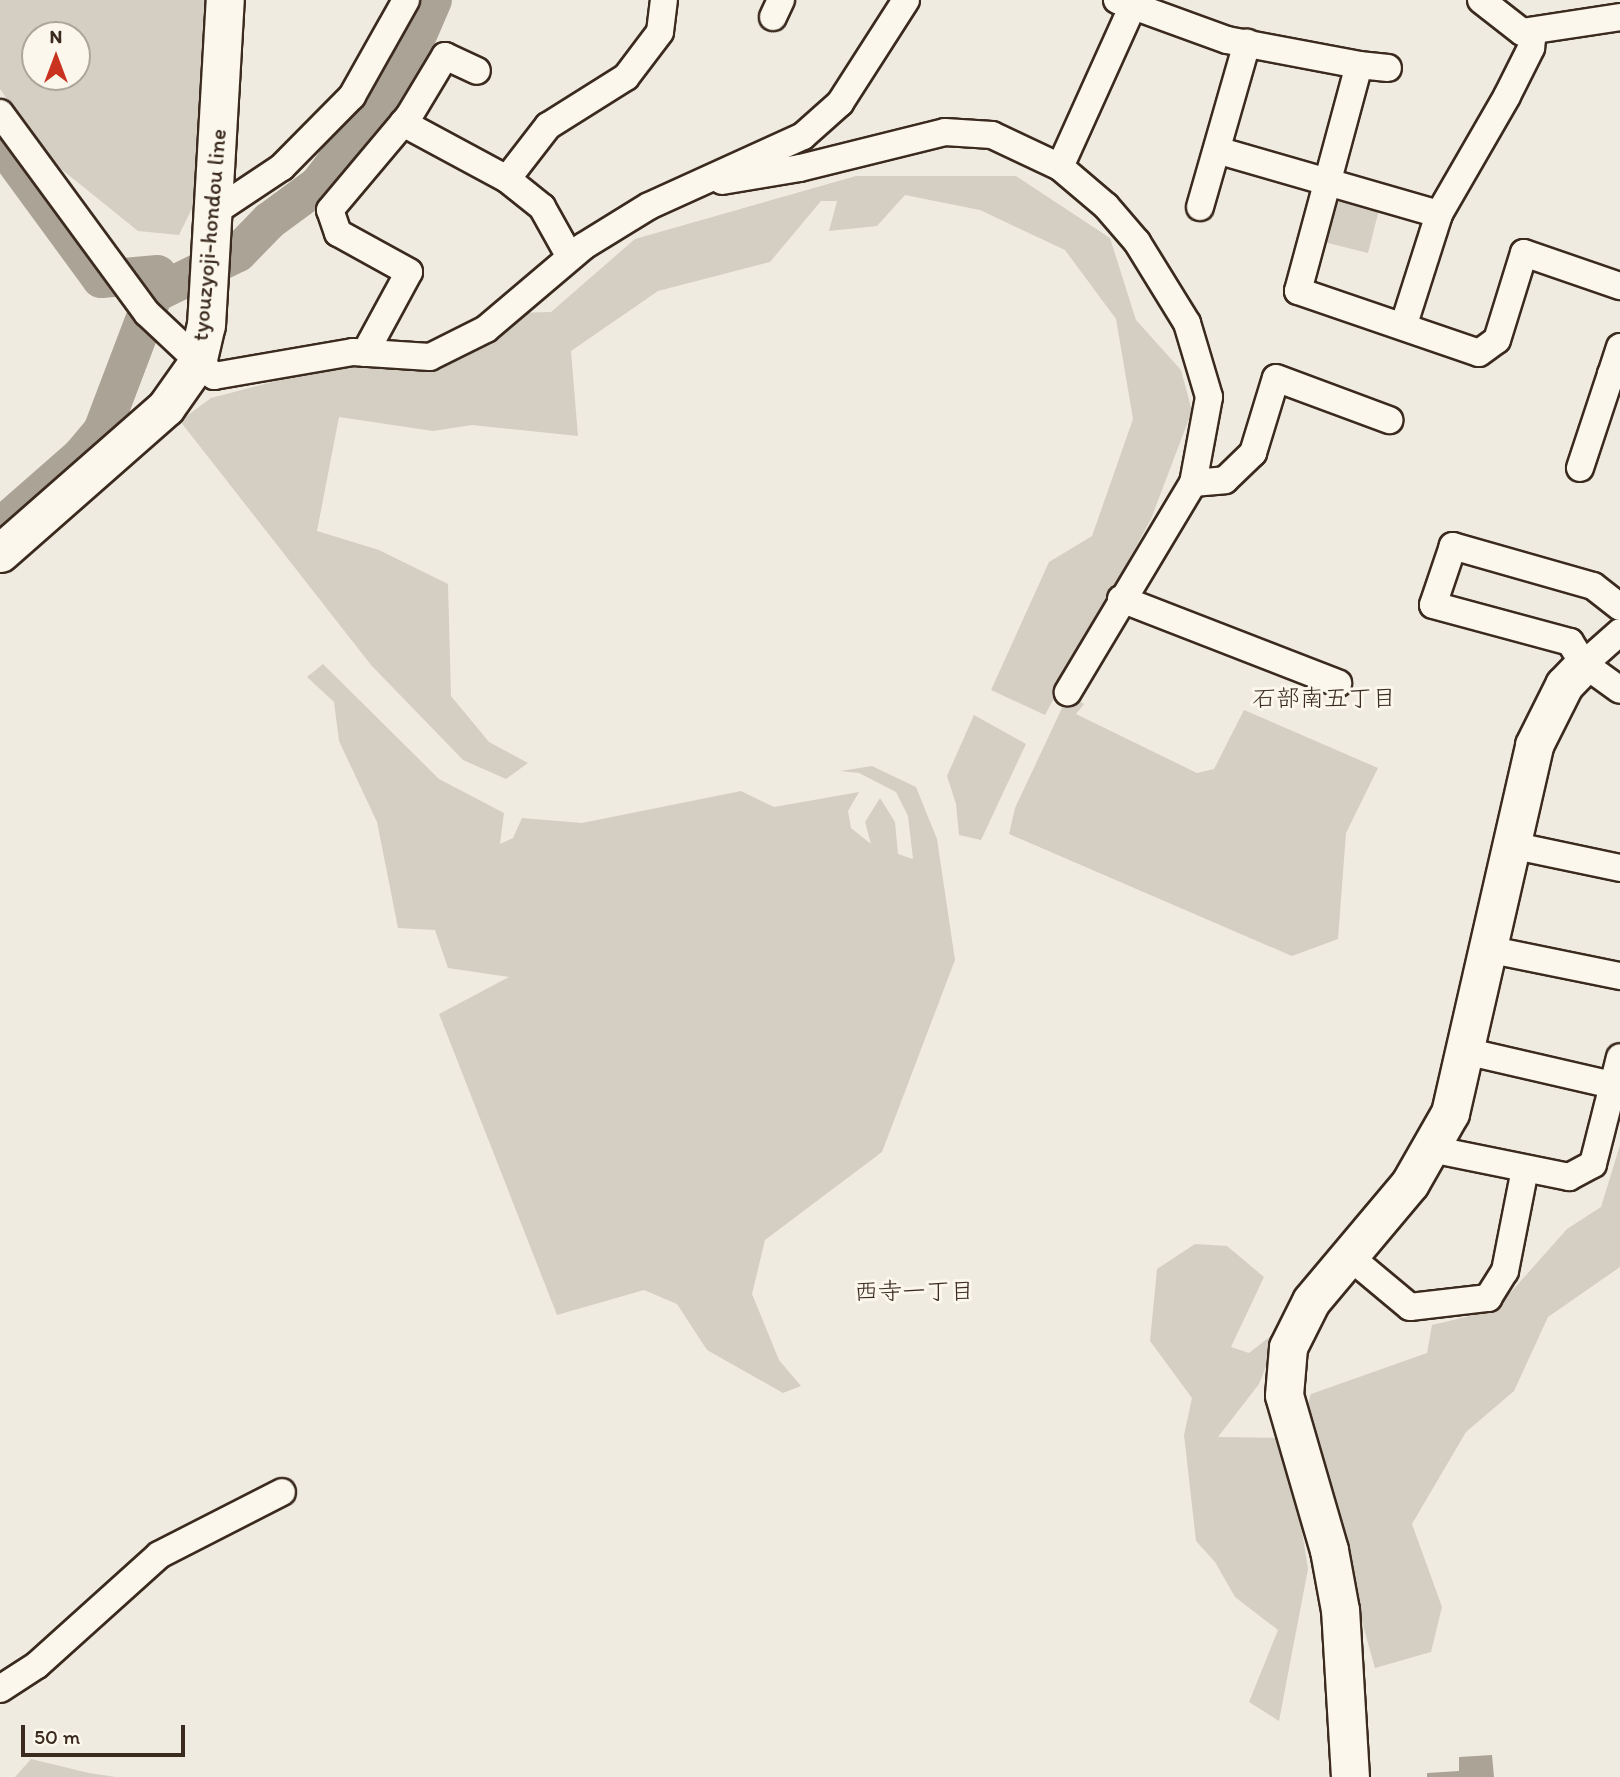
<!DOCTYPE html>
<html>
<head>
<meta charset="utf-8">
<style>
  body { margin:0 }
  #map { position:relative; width:1620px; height:1777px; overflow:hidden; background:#f0ebe0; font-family:Itim,"Klee One",sans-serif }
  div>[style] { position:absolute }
  .green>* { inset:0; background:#d5cec3 }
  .water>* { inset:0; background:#aca397 }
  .river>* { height:38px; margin:-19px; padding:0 19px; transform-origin:19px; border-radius:19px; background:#aca397 }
  .roads { filter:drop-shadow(2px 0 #3b2a1e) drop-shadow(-2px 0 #3b2a1e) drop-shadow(0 2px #3b2a1e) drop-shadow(0 -2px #3b2a1e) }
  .street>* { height:26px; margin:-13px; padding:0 13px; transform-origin:13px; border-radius:13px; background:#fbf7ec }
  .secondary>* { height:37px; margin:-18.5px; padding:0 18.5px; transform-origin:18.5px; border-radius:18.5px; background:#fbf7ec }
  span { translate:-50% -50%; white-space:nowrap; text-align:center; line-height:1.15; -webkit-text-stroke:6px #fbf7ec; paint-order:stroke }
  .street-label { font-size:23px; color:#3b2a1e }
  .neighbourhood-label { font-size:24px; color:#3b2a1e }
  .north { position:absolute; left:21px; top:21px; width:70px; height:70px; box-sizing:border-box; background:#fbf7ec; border:2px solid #aea59a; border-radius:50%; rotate:0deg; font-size:19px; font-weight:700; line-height:28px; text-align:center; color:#3b2a1e }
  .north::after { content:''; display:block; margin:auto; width:24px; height:32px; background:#c8321e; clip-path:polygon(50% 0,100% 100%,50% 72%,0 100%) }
  .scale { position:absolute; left:21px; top:1725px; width:164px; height:32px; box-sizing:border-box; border:4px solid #3b2a1e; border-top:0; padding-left:9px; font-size:21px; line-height:24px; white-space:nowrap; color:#3b2a1e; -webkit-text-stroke:5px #fbf7ec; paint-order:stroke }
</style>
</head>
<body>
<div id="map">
  <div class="green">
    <i style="clip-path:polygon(evenodd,0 0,208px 0,201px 190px,179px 235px,138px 231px,50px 160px,0 89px,0 0,35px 35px,77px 35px,77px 77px,35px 77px,35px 35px)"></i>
    <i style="clip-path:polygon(856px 176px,1016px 176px,1110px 238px,1136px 320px,1181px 370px,1192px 411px,1151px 519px,1045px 715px,991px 690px,1049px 562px,1092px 536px,1133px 419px,1116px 319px,1065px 250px,980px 210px,905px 195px,877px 226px,829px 231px,837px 201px,821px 201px,770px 262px,658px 291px,571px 351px,578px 436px,472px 425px,433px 431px,339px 417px,317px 531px,379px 550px,448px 584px,451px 696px,489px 742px,528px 763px,506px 779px,463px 760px,371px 665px,180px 421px,211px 398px,349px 362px,440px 368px,508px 313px,551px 312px,635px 239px)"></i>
    <i style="clip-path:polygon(1348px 197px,1380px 206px,1368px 253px,1320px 241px,1332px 206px)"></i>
    <i style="clip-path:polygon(323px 664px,439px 779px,504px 813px,500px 844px,513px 838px,522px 818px,582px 823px,741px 791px,774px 807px,859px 792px,848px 811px,851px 828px,871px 844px,865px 822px,880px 798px,895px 822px,898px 854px,913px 859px,908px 816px,896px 792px,859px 773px,840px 771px,872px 766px,916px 787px,937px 839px,955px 960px,882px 1152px,765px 1240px,752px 1294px,779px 1360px,801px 1386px,783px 1393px,707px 1350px,677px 1304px,644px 1290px,557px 1315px,439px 1014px,509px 977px,448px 968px,435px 930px,398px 928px,377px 822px,339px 741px,334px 702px,307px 677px)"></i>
    <i style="clip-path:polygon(1078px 700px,1084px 704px,1076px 714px,1197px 773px,1214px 769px,1244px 710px,1378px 768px,1346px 833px,1338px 939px,1292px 956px,1009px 834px,1015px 808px,1062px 708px)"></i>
    <i style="clip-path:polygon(974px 715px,1026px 744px,981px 840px,959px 835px,956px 804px,947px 776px)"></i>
    <i style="clip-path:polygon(1620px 1145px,1620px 1267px,1548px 1317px,1514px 1391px,1466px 1432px,1412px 1524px,1442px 1607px,1431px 1652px,1375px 1668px,1304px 1416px,1311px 1394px,1427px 1353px,1432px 1325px,1495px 1310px,1567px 1229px,1601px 1207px)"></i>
    <i style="clip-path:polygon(1195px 1244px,1227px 1246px,1264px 1277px,1231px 1347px,1249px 1353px,1281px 1328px,1259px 1384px,1218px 1437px,1287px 1438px,1308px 1569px,1279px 1721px,1249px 1702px,1278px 1630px,1235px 1597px,1215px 1562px,1196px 1541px,1184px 1435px,1192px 1398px,1150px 1341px,1157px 1269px)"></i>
    <i style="clip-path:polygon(31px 1759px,89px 1773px,116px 1777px,15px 1777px)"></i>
  </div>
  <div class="water">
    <i style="clip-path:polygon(1492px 1755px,1494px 1777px,1427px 1777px,1427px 1773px,1459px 1771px,1459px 1757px)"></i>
  </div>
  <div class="river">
    <i style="left:0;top:141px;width:171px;rotate:53.8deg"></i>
    <i style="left:101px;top:279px;width:57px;rotate:-5deg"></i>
    <i style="left:0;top:527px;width:108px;rotate:-41.2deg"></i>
    <i style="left:81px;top:456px;width:33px;rotate:-50deg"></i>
    <i style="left:102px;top:431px;width:147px;rotate:-69.2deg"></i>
    <i style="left:154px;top:294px;width:93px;rotate:-26deg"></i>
    <i style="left:238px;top:253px;width:45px;rotate:-45.9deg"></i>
    <i style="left:269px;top:221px;width:61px;rotate:-36.3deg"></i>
    <i style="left:318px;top:185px;width:131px;rotate:-52.4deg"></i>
    <i style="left:398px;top:81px;width:88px;rotate:-66.6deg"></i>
  </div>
  <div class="roads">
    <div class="street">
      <i style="left:1117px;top:0;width:117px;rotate:20deg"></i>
      <i style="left:1227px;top:40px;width:134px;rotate:10.7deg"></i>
      <i style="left:1359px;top:65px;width:234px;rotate:105.1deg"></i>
      <i style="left:1298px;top:291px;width:191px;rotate:18.9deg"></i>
      <i style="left:1479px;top:353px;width:22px;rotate:-36deg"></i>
      <i style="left:1497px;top:340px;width:91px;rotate:-72.8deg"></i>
      <i style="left:1524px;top:253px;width:102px;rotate:19deg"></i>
      <i style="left:1481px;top:0;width:52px;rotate:38deg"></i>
      <i style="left:1522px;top:32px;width:99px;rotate:-8.7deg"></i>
      <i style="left:773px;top:17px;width:19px;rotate:-65deg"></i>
      <i style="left:1359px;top:65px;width:29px;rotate:6deg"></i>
      <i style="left:0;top:113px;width:248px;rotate:53.7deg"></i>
      <i style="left:147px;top:313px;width:92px;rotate:43.2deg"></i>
      <i style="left:214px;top:376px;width:141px;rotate:-9.8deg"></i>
      <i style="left:353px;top:352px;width:77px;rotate:3.7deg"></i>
      <i style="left:430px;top:357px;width:63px;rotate:-26.6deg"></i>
      <i style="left:486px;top:329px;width:128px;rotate:-40.3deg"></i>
      <i style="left:584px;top:246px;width:76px;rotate:-31.6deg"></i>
      <i style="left:649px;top:206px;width:169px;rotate:-24.4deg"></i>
      <i style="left:803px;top:136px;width:50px;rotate:-41.7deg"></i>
      <i style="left:840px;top:103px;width:122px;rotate:-57.3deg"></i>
      <i style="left:403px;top:123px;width:118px;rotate:28.3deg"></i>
      <i style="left:507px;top:179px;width:45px;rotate:38.7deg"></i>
      <i style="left:542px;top:207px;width:57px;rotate:60.8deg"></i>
      <i style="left:1217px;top:150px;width:231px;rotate:16.1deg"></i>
      <i style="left:1060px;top:167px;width:178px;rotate:-65.7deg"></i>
      <i style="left:507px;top:179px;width:67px;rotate:-52.3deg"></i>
      <i style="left:548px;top:126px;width:92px;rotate:-32.1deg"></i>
      <i style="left:626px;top:77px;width:56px;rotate:-52.9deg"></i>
      <i style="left:660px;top:32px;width:32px;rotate:-83deg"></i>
      <i style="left:722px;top:181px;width:79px;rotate:-9.5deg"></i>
      <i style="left:800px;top:168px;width:149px;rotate:-13.9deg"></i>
      <i style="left:945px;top:132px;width:47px;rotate:3.7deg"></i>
      <i style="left:992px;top:135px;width:75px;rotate:25.2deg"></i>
      <i style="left:1060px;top:167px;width:60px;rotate:40.3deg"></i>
      <i style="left:1106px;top:206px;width:48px;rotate:49.3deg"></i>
      <i style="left:1137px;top:242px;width:95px;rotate:58.3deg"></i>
      <i style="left:1187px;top:323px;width:77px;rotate:73.4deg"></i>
      <i style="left:1209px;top:397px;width:87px;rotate:100.5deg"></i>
      <i style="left:1193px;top:483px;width:244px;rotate:120.9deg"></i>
      <i style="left:1200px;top:207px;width:171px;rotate:-74deg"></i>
      <i style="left:213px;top:213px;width:83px;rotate:-33.7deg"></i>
      <i style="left:282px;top:167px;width:100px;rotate:-45.4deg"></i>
      <i style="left:352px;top:96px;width:110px;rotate:-60.6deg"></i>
      <i style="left:1404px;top:324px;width:115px;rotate:-72.3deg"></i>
      <i style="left:1439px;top:214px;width:136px;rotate:-60deg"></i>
      <i style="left:1507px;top:96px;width:54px;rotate:-63.4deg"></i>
      <i style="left:1531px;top:48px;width:16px;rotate:-83deg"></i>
      <i style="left:1620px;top:347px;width:28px;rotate:108deg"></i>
      <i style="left:1611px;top:374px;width:9px;rotate:13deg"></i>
      <i style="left:365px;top:353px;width:92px;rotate:-61.5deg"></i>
      <i style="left:409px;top:272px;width:81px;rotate:-151.2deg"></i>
      <i style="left:338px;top:233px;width:24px;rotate:-109deg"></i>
      <i style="left:330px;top:210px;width:123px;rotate:-50deg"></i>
      <i style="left:409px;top:116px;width:70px;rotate:-59deg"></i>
      <i style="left:445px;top:56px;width:35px;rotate:25deg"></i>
      <i style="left:1580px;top:468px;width:99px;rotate:-71.7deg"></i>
      <i style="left:1193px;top:483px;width:32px;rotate:-5deg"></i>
      <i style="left:1225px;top:480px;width:39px;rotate:-44deg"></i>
      <i style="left:1253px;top:453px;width:78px;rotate:-73deg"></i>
      <i style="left:1276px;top:378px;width:121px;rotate:20.4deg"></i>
      <i style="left:1121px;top:599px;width:233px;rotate:21.2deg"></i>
      <i style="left:1620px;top:607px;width:34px;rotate:-142deg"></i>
      <i style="left:1593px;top:586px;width:146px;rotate:-164.1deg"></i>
      <i style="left:1453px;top:546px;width:62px;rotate:108.7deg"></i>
      <i style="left:1433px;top:605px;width:142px;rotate:15.1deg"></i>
      <i style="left:1570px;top:642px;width:26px;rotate:58deg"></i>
      <i style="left:1584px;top:664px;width:44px;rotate:35.8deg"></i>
      <i style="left:1584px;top:664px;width:48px;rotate:-41.6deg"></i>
      <i style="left:1511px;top:845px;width:111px;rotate:11.9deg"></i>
      <i style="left:1487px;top:949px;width:136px;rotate:11.5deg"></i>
      <i style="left:1465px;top:1051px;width:151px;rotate:13deg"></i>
      <i style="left:1431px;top:1149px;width:141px;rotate:11.5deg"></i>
      <i style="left:1569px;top:1177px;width:27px;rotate:-28deg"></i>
      <i style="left:1593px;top:1164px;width:110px;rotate:-75.8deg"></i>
      <i style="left:1350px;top:1257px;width:78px;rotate:39.8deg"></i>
      <i style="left:1410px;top:1307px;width:79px;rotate:-6.6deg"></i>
      <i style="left:1488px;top:1298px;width:32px;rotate:-58deg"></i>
      <i style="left:1505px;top:1271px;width:104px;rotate:-78.9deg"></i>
      <i style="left:0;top:1689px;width:44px;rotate:-33deg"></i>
      <i style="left:37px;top:1665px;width:164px;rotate:-42deg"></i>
      <i style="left:159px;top:1555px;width:138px;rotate:-27.1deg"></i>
    </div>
    <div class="secondary">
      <i style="left:0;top:553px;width:221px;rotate:-41.3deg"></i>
      <i style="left:166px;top:407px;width:54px;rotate:-54.8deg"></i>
      <i style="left:197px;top:363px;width:39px;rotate:-77deg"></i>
      <i style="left:206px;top:325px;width:326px;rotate:-86.7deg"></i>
      <i style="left:1350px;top:1777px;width:167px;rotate:-93.4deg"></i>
      <i style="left:1340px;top:1610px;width:61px;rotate:-100.4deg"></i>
      <i style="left:1329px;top:1550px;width:161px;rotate:-106.2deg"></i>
      <i style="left:1284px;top:1395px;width:48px;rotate:-85.2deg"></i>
      <i style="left:1288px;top:1347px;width:51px;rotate:-63.4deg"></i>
      <i style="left:1311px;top:1301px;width:154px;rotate:-50deg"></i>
      <i style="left:1410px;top:1183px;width:81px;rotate:-60.3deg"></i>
      <i style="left:1450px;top:1113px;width:377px;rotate:-77.1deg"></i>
      <i style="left:1534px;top:745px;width:67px;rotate:-63.4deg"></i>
      <i style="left:1564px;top:685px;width:29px;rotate:-46deg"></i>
    </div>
  </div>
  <div class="street-label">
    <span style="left:209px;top:235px;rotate:-85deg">tyouzyoji-hondou line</span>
  </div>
  <div class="neighbourhood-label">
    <span style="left:1324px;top:698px">石部南五丁目</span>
    <span style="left:914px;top:1291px">西寺一丁目</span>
  </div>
  <div class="north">N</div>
  <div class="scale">50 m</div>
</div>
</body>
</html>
